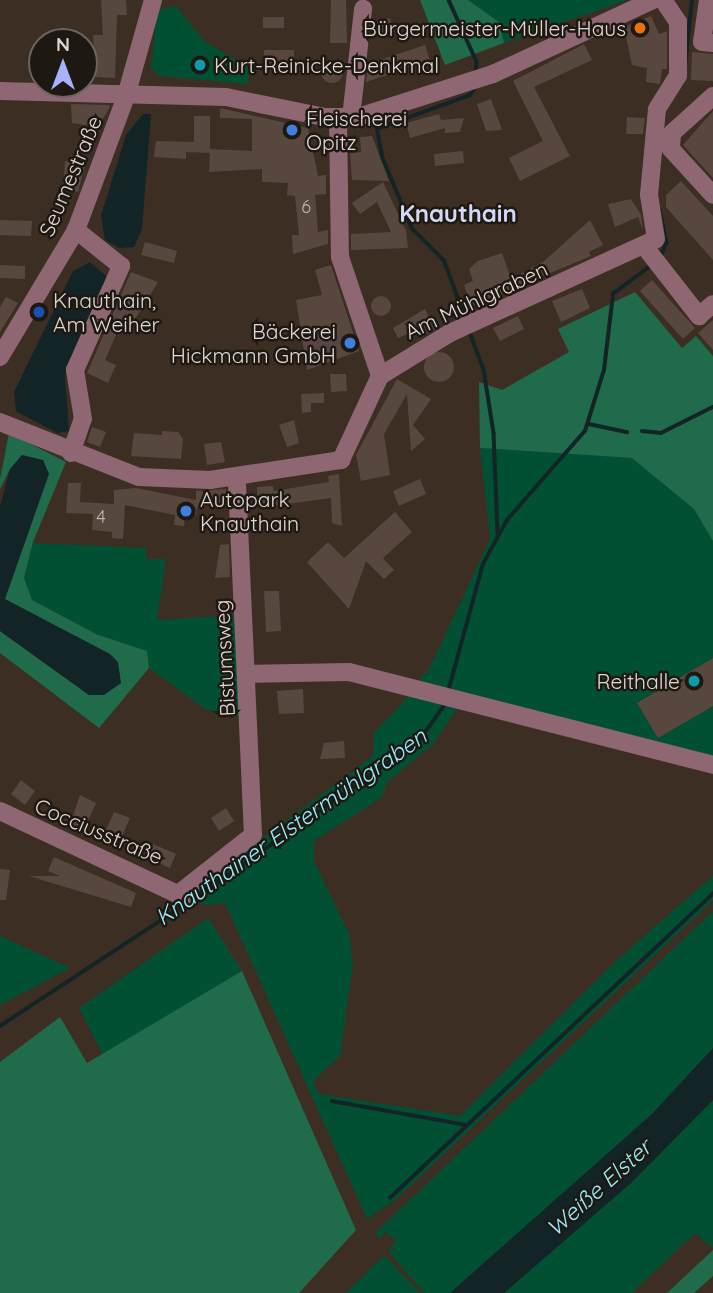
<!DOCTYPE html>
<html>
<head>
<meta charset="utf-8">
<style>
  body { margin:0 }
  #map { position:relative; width:713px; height:1293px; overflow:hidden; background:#3c2e23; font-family:Quicksand,sans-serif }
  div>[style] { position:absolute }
  .green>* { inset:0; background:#025034 }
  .forest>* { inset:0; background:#1f6b4b }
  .water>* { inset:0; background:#132426 }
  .stream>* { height:3.5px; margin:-1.75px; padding:0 1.75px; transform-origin:1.75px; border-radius:1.75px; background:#132426 }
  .building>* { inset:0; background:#58473f }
  .round { border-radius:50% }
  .minor>* { height:18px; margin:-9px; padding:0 9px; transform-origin:9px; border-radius:9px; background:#8e6772 }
  .dots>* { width:19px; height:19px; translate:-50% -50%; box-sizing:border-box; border:4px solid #1e1813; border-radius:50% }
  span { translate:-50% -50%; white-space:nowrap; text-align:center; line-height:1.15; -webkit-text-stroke:5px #1e1813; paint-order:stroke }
  .number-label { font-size:18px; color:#beb3ac }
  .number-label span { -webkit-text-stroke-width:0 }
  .poi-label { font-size:21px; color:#e0d7d0 }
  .right { translate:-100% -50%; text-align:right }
  .left { translate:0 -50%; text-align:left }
  .street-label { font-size:21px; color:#e0d7d0 }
  .water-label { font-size:23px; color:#96eefa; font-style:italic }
  .quarter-label { font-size:24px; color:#d4d8f5; font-weight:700 }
  .north { position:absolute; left:28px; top:28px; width:70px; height:70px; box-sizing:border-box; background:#1e1813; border:2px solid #6c645f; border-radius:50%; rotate:0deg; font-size:19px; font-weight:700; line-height:28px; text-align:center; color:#e0d7d0 }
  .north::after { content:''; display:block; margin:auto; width:24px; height:32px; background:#a9b0fc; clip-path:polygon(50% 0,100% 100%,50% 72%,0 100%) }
</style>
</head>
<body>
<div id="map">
  <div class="green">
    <i style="clip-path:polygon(468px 0,628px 0,504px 43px,499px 22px)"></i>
    <i style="clip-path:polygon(176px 6px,204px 41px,249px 68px,248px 84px,159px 76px,151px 68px,157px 10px)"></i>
    <i style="clip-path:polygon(480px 448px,632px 458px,694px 509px,713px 541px,713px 658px,637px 703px,658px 738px,713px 706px,713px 758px,415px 686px,430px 667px,490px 539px)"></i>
    <i style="clip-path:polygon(33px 543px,146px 548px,146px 559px,166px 559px,157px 620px,239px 615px,242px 718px,205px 709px,149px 668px,147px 651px,96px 634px,32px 600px,24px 578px)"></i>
    <i style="clip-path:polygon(411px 694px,458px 708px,431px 746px,387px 782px,382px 797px,314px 841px,314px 861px,349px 934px,353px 963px,340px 1056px,313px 1081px,319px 1094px,460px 1116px,620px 957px,713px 876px,713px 900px,394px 1201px,367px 1219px,225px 903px,202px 905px,190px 892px,373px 756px,374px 733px)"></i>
    <i style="clip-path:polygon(713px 911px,713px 1048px,652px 1114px,450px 1293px,424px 1293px,388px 1251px,396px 1242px,386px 1232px,379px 1238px,375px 1233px)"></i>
    <i style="clip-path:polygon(208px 918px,242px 971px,104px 1057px,79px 1008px)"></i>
    <i style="clip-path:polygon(0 936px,70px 968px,0 1005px)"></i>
    <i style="clip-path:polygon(713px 1100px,713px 1248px,695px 1233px,632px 1293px,504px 1293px,631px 1183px)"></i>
    <i style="clip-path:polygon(384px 1255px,420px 1293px,346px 1293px)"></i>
  </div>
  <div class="forest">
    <i style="clip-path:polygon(420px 0,468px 0,499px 22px,504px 43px,445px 65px)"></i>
    <i style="clip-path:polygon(635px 292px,682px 348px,696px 336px,713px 356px,713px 541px,694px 509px,632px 458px,480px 448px,479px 382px,502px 390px,569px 352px,558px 329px)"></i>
    <i style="clip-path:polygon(9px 433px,66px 462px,33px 542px,24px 578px,32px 600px,96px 634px,147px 651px,149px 668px,99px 728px,0 653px,0 631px,89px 695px,25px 613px,5px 599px,10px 469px,0 489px,0 479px)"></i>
    <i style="clip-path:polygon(242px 971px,356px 1230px,299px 1293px,0 1293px,0 1062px,60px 1017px,87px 1063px)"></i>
    <i style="clip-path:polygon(713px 1250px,713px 1276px,694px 1293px,667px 1293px)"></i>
  </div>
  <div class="water">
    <i style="clip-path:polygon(143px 114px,151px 114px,142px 229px,134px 247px,119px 248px,105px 240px,101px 216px,126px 135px)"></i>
    <i style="clip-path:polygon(90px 262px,108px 278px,65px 376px,69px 431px,57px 433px,16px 411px,14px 392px,73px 271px)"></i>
    <i style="clip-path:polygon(22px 455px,43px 460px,49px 474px,5px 599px,110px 654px,118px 662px,121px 683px,104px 695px,89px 695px,0 631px,0 506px,10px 469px)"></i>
    <i style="clip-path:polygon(713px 1048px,713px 1100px,631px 1183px,504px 1293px,450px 1293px,652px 1114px)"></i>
  </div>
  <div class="stream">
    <i style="left:449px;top:0;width:68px;rotate:65.7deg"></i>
    <i style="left:477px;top:62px;width:12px;rotate:95deg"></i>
    <i style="left:684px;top:77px;width:77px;rotate:-84.1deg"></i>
    <i style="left:660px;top:210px;width:33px;rotate:78deg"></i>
    <i style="left:667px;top:242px;width:16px;rotate:112deg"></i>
    <i style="left:466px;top:321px;width:64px;rotate:-110.1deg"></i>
    <i style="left:444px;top:261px;width:45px;rotate:-135deg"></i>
    <i style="left:412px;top:229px;width:78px;rotate:-112.6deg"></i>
    <i style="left:382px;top:157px;width:28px;rotate:-100deg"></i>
    <i style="left:377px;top:129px;width:99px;rotate:-20.1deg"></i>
    <i style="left:470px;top:95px;width:11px;rotate:-56deg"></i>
    <i style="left:470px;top:332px;width:40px;rotate:69.8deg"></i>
    <i style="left:484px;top:370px;width:64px;rotate:81deg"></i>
    <i style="left:494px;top:433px;width:101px;rotate:87.7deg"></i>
    <i style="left:589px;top:424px;width:39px;rotate:12deg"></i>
    <i style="left:642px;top:431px;width:19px;rotate:6deg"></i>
    <i style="left:661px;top:433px;width:58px;rotate:-26.6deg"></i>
    <i style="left:448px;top:692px;width:133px;rotate:-74.7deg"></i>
    <i style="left:483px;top:564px;width:50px;rotate:-61.4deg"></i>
    <i style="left:507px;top:520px;width:118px;rotate:-48.8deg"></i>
    <i style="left:585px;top:431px;width:64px;rotate:-72.7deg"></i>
    <i style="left:604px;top:370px;width:77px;rotate:-83.2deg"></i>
    <i style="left:613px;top:294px;width:50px;rotate:-36.9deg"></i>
    <i style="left:195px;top:898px;width:274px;rotate:-35deg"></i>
    <i style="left:419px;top:741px;width:47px;rotate:-54.6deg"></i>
    <i style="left:0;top:1026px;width:222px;rotate:-33.3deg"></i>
    <i style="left:332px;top:1101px;width:137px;rotate:10.1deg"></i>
    <i style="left:390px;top:1198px;width:444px;rotate:-43.3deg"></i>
  </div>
  <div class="building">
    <i style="clip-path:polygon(101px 0,126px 0,127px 15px,117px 15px,115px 78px,96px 77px,93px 35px,103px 35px)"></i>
    <i style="clip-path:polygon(331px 0,346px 0,347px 43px,330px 43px)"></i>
    <i style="clip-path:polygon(651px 16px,659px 34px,667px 31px,667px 69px,662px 69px,660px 84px,646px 82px,647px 68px,632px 65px,624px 27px)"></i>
    <i style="clip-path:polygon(263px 17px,284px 17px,284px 28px,263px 28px)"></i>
    <i style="clip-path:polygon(390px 18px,395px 32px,379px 37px,374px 23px)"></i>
    <i style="clip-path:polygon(584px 44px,592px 60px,534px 87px,570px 156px,520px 181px,509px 158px,543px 141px,513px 81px)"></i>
    <i style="clip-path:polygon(425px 45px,430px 61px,366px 82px,368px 64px)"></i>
    <i style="clip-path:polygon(264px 50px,294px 50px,294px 66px,264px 66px)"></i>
    <i style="clip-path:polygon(692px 52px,713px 54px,713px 81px,691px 80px)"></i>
    <i class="round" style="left:321px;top:61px;width:22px;height:22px"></i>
    <i style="clip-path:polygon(491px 99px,501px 127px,502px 130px,486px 131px,477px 104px)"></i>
    <i style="clip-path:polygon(71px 104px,109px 105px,110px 107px,98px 127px,72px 123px)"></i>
    <i style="clip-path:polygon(220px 108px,308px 128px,318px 176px,326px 175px,326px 194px,315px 195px,318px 232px,328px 230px,328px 244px,293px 254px,292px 235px,299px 235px,295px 196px,287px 195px,288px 183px,262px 182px,262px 169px,209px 172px,210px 149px,252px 151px,252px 119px,220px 118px)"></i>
    <i style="clip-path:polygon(713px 111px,713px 178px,683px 145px)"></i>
    <i style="clip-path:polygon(439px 114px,441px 120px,464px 118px,460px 132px,445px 133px,445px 128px,410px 138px,406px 123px)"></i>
    <i style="clip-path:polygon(194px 116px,210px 116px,210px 153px,186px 152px,186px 159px,154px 157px,156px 141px,194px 142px)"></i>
    <i style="clip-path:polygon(627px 117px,645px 118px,643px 134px,626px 134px)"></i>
    <i style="clip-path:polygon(372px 136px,389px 181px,352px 180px,350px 153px,361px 152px,360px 137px)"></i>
    <i style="clip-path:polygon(463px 151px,464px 163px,435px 166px,434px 154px)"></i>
    <i style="clip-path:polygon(65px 161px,85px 166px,78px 192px,63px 188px)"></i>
    <i style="clip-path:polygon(681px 181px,713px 216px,713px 260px,666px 207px,666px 195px)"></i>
    <i style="clip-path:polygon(383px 182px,406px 231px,408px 248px,351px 250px,351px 234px,391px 232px,377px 202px,360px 214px,352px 203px)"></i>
    <i style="clip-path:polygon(631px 199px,641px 215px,643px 230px,638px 217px,615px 227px,608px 204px)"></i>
    <i style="clip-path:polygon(0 220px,32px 221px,31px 236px,0 235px)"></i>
    <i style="clip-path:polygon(590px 220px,603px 245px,589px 252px,591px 256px,472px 306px,464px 285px,473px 281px,469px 269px,478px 261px,502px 253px,511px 279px,543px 262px)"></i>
    <i style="clip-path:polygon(145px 242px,177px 251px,174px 263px,141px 255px)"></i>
    <i style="clip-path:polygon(0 265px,25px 266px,25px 279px,0 278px)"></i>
    <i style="clip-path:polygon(331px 265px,359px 351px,307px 370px,296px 300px,322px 295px,315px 270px)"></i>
    <i style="clip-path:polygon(131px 272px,158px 282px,135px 319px,125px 314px,105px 360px,116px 365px,108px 383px,87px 373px)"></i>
    <i style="clip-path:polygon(652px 280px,695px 328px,683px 339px,640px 291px)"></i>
    <i style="clip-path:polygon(582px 289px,590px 308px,561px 322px,552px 301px)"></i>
    <i class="round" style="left:371px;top:296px;width:20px;height:20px"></i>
    <i style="clip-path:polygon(6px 297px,18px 303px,0 332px,0 307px)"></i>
    <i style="clip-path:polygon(425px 309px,435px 329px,425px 335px,421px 328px,398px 338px,393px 328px)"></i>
    <i style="clip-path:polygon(518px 316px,524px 329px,500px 341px,493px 328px)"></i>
    <i style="clip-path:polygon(713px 320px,713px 350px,698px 333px)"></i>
    <i class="round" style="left:424px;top:352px;width:30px;height:30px"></i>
    <i style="clip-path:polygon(330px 374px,346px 374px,347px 391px,331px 392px)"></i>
    <i style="clip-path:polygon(397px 379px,431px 399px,413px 425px,425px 439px,411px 451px,407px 394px,384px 434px,390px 475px,361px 481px,356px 455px)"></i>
    <i style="clip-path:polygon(324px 393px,324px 403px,311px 403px,311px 412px,302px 413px,301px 394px)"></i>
    <i style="clip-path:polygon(294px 420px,299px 443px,287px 447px,279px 425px)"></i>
    <i style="clip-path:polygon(92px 427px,106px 432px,100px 447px,87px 442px)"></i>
    <i style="clip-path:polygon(162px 431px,178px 432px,183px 439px,181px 459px,131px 456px,134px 433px,162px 435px)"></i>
    <i style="clip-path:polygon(221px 442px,225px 462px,207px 465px,204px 444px)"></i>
    <i style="clip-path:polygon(339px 474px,342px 526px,332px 523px,331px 498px,258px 508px,257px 487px,273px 486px,274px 491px,329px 482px,328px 476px)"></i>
    <i style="clip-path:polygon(420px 479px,426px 494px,399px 506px,393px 491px)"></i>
    <i style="clip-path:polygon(68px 483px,81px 483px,80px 502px,114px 504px,114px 490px,136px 488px,196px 500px,196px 491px,226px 489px,227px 502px,197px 508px,196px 515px,185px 514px,184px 526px,174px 525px,175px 515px,125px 505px,123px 539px,112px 538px,112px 532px,92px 530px,93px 514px,66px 513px)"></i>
    <i style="clip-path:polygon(395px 512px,412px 532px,383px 558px,394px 570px,384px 579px,366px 561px,349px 609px,307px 562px,328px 542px,344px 558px)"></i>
    <i style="clip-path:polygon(229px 544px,230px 577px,215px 578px,220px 545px)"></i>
    <i style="clip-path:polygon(264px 591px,279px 591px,281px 631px,266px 632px)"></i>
    <i style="clip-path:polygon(713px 658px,713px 706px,658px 738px,637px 703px)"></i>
    <i style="clip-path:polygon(303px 689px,304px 713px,279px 714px,277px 691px)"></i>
    <i style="clip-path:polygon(344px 741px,345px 758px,320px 759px,324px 743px)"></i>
    <i style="clip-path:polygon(21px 780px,35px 791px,25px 805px,11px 794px)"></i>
    <i style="clip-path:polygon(80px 795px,96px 803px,83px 831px,70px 825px)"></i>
    <i style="clip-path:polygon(226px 808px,234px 821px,219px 831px,211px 818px)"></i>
    <i style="clip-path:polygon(114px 812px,130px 818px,118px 846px,102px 839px)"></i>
    <i style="clip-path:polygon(153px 844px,176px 854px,170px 868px,147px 858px)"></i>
    <i style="clip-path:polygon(54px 857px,136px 893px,131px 907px,29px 876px,60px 876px,48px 871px)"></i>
    <i style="clip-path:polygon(0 869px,10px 870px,6px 900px,0 900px)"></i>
  </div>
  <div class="minor">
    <i style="left:708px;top:0;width:42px;rotate:98.1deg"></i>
    <i style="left:702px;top:42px;width:11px;rotate:5deg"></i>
    <i style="left:0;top:91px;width:226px;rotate:1.5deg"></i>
    <i style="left:226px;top:97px;width:100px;rotate:11.5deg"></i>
    <i style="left:324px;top:117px;width:34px"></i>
    <i style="left:358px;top:117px;width:142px;rotate:-17.7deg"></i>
    <i style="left:493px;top:74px;width:176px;rotate:-24.8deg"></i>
    <i style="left:713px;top:96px;width:55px;rotate:137.9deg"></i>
    <i style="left:672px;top:133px;width:16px;rotate:94deg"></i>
    <i style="left:671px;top:149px;width:62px;rotate:47.6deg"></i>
    <i style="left:338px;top:118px;width:139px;rotate:89.2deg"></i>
    <i style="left:340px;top:257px;width:126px;rotate:71.4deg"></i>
    <i style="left:351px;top:118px;width:110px;rotate:-83.7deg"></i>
    <i style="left:645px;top:247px;width:88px;rotate:52deg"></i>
    <i style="left:699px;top:316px;width:18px;rotate:-41deg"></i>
    <i style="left:0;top:357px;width:148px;rotate:-59.1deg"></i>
    <i style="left:76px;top:230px;width:143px;rotate:-69.5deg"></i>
    <i style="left:126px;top:96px;width:100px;rotate:-74.3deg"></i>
    <i style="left:0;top:422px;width:149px;rotate:21.6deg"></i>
    <i style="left:139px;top:477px;width:71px;rotate:2.4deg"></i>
    <i style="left:210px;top:480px;width:133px;rotate:-8.7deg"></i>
    <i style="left:341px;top:460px;width:93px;rotate:-65.1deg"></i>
    <i style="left:380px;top:376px;width:82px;rotate:-31.6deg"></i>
    <i style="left:450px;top:333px;width:226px;rotate:-24.5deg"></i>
    <i style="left:656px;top:239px;width:45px;rotate:-99deg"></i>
    <i style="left:649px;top:195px;width:86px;rotate:-84.7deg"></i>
    <i style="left:657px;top:109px;width:39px;rotate:-58deg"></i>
    <i style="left:678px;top:76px;width:54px;rotate:-90deg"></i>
    <i style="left:678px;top:22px;width:27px;rotate:-124deg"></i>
    <i style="left:71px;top:453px;width:36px;rotate:-71deg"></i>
    <i style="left:83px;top:419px;width:50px;rotate:-99.3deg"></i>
    <i style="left:75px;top:370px;width:114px;rotate:-66.1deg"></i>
    <i style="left:121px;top:266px;width:58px;rotate:-141.3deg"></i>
    <i style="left:247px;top:674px;width:102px;rotate:-1.1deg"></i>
    <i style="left:349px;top:672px;width:376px;rotate:14.3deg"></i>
    <i style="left:0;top:811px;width:208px;rotate:25.1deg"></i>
    <i style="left:182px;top:891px;width:90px;rotate:-38.3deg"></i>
    <i style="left:253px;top:835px;width:357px;rotate:-92.6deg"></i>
  </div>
  <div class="dots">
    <i style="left:640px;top:28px;background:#e8710a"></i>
    <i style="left:200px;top:65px;background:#0f9aa8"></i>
    <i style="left:292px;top:130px;background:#3f7fe0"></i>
    <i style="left:39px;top:312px;background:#1a4fb4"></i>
    <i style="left:350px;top:343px;background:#3f7fe0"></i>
    <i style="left:186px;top:511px;background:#3f7fe0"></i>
    <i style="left:694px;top:681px;background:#0f9aa8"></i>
  </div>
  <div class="number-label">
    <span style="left:306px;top:207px">6</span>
    <span style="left:101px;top:517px">4</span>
  </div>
  <div class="poi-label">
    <span class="right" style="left:626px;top:28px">Bürgermeister-Müller-Haus</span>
    <span class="left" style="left:214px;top:65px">Kurt-Reinicke-Denkmal</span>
    <span class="left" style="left:306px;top:130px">Fleischerei<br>Opitz</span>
    <span class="left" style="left:53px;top:312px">Knauthain,<br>Am Weiher</span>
    <span class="right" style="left:336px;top:343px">Bäckerei<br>Hickmann GmbH</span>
    <span class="left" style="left:200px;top:511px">Autopark<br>Knauthain</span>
    <span class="right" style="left:680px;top:681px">Reithalle</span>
  </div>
  <div class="street-label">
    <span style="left:70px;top:176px;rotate:-67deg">Seumestraße</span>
    <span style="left:476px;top:300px;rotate:-25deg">Am Mühlgraben</span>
    <span style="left:224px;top:658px;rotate:-93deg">Bistumsweg</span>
    <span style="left:99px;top:831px;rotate:23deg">Cocciusstraße</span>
  </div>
  <div class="water-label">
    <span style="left:291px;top:827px;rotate:-35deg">Knauthainer Elstermühlgraben</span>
    <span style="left:599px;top:1188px;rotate:-42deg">Weiße Elster</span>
  </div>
  <div class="quarter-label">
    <span style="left:458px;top:214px">Knauthain</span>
  </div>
  <div class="north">N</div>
</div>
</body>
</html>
